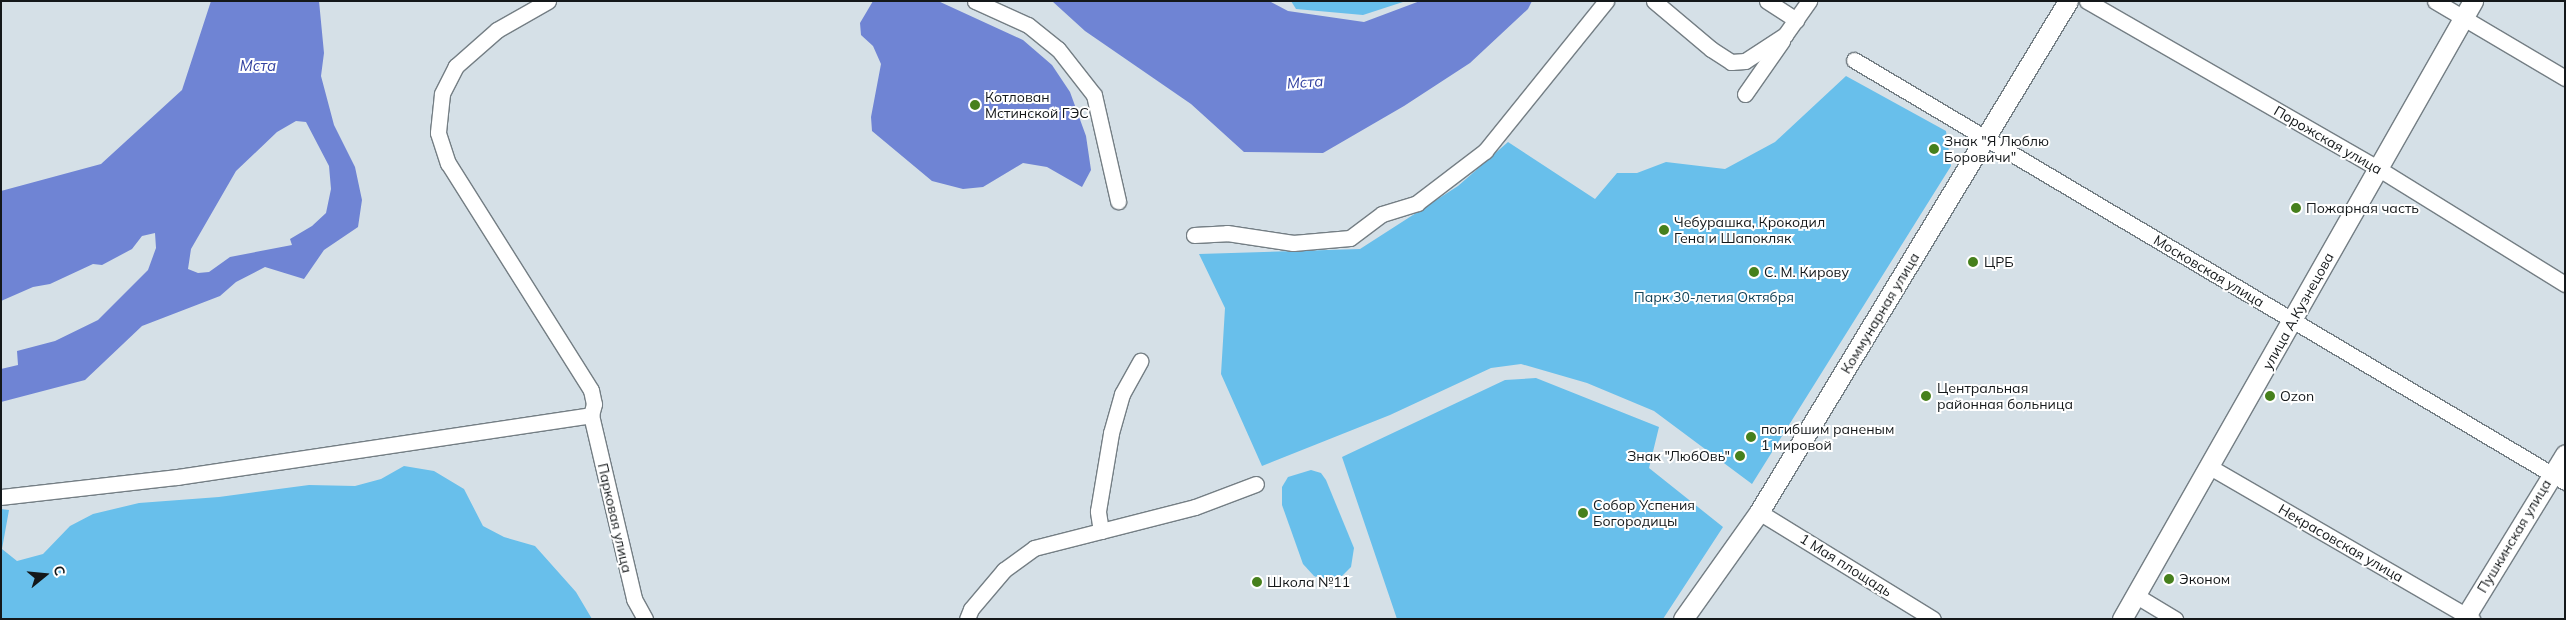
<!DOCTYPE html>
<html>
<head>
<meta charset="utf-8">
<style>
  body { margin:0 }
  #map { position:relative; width:2566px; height:620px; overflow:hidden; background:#d5e0e7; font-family:Mulish,sans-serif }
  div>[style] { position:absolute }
  .green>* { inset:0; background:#68bfeb }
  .water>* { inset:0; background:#6f84d4 }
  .roads { filter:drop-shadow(1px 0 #747e84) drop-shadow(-1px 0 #747e84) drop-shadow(0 1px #747e84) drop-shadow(0 -1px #747e84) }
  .minor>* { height:15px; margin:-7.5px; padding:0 7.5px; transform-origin:7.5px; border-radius:7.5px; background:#fff }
  .major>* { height:19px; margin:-9.5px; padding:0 9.5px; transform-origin:9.5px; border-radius:9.5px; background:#fff }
  .dots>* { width:14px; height:14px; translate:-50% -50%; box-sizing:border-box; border:2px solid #fff; border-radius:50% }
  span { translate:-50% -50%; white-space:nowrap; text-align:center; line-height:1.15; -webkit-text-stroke:4px #fff; paint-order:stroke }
  .poi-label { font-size:14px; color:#14181a }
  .left { translate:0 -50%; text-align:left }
  .right { translate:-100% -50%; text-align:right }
  .street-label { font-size:14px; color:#14181a }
  .park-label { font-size:14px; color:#144257 }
  .water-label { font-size:15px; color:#3443a1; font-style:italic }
  .frame { position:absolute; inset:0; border:2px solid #14181a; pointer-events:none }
  .north { position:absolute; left:20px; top:550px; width:50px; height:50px; -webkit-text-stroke:4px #fff; paint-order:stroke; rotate:73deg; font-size:14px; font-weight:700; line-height:20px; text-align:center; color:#14181a }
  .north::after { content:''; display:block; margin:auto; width:18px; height:22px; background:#14181a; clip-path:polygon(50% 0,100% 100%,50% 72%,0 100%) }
</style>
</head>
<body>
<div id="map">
  <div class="green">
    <i style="clip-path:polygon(1291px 1px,1406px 1px,1363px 15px,1296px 9px)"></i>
    <i style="clip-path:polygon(1846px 76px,1946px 131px,1951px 166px,1752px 484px,1654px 411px,1587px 383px,1521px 364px,1491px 368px,1390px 415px,1262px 466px,1221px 374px,1225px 308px,1199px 254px,1360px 249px,1458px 186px,1508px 142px,1595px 199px,1617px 173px,1637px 173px,1666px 162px,1725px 169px,1775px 142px)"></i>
    <i style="clip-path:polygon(1536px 378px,1659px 427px,1649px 468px,1723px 527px,1663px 619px,1397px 619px,1342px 457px,1505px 380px)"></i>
    <i style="clip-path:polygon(404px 466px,434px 471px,464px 489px,483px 526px,504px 537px,535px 546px,576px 592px,592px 619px,1px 619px,1px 509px,9px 510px,2px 549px,17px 561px,43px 554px,70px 526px,93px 514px,139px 503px,219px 497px,309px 485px,355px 486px,381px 479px)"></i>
    <i style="clip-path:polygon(1311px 470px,1321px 473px,1326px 480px,1354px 548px,1351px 567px,1341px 577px,1327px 582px,1314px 576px,1303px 564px,1282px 505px,1282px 487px,1288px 477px)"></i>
  </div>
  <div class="water">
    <i style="clip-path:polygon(evenodd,211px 1px,319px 1px,324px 53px,321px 76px,334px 125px,355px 167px,362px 200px,358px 227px,324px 250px,304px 279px,265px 267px,236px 282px,220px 296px,142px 326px,85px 380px,1px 402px,1px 369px,18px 365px,17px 351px,55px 341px,98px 320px,148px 270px,156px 248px,155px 233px,142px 236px,132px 249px,102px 265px,93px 264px,50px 284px,33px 287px,1px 301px,1px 191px,101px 164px,182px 90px,211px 1px,296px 121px,306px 122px,329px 166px,331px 189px,326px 213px,312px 226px,290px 239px,292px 245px,230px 257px,209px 272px,198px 273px,188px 269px,191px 249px,236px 171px,277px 132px,296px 121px)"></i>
    <i style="clip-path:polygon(873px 1px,938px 1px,1023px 40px,1052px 65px,1070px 92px,1086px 136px,1091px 170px,1082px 187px,1047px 167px,1023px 163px,983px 187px,963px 189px,932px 181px,872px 131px,871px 117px,881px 64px,873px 46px,861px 35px,860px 23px)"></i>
    <i style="clip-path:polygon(1052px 1px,1269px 1px,1288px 11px,1364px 22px,1420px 1px,1532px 1px,1528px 9px,1470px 63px,1404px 106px,1323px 153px,1244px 152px,1191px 104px,1085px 31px)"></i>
  </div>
  <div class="roads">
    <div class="minor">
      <i style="left:548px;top:1px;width:59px;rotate:150.4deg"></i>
      <i style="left:497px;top:30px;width:55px;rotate:138.7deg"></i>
      <i style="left:456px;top:66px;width:31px;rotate:117deg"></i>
      <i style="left:442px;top:94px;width:39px;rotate:96deg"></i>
      <i style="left:438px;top:133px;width:32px;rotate:72deg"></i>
      <i style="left:448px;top:163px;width:268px;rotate:57.8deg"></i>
      <i style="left:591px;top:390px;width:14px;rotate:78deg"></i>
      <i style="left:594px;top:404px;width:11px;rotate:105deg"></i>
      <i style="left:591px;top:415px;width:189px;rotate:76.8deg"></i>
      <i style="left:634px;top:599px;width:23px;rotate:61deg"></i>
      <i style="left:975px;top:1px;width:58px;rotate:24.4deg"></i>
      <i style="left:1028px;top:25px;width:38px;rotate:39deg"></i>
      <i style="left:1058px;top:49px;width:58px;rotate:52deg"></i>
      <i style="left:1094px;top:95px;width:109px;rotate:77.2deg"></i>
      <i style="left:1654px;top:1px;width:75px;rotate:40.1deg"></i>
      <i style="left:1711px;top:49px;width:24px;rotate:33deg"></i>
      <i style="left:1731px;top:62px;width:14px;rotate:-4deg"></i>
      <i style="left:1745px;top:61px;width:48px;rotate:-33deg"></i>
      <i style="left:1785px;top:35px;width:42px;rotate:-54.8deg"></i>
      <i style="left:1767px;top:1px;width:35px;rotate:33deg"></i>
      <i style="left:2087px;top:1px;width:333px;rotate:29.9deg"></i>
      <i style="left:2376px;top:167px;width:222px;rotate:31.8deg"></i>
      <i style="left:2435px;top:1px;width:151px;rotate:30.6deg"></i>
      <i style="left:1854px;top:60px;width:827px;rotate:30.69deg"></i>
      <i style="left:1745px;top:94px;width:65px;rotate:-55.1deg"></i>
      <i style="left:1194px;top:235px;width:33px;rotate:-3deg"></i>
      <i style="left:1227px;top:233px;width:67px;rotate:8.6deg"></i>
      <i style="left:1293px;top:243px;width:57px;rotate:-5deg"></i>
      <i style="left:1350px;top:238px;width:40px;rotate:-37deg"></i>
      <i style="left:1382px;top:214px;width:37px;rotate:-17deg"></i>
      <i style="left:1417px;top:203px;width:86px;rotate:-37.4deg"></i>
      <i style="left:1485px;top:151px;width:193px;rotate:-51.1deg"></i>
      <i style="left:2210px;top:467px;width:303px;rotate:30.1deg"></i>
      <i style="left:1px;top:497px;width:177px;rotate:-6.5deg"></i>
      <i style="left:177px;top:477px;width:419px;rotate:-8.5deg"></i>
      <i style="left:1759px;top:512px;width:204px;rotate:31.6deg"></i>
      <i style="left:1101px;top:531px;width:97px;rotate:-14.3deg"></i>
      <i style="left:1195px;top:507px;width:65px;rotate:-20.7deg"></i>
      <i style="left:2135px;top:595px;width:47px;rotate:31deg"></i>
      <i style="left:967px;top:619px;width:11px;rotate:-68deg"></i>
      <i style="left:971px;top:609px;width:51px;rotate:-49.8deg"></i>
      <i style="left:1004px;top:570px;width:37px;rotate:-36deg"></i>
      <i style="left:1034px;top:548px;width:69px;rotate:-14.2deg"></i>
      <i style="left:1101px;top:531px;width:20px;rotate:-99deg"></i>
      <i style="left:1098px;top:511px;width:79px;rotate:-80.5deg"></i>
      <i style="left:1111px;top:433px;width:41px;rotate:-74.2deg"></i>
      <i style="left:1122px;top:394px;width:38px;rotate:-61deg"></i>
    </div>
    <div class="major">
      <i style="left:1683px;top:619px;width:131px;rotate:-54.6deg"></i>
      <i style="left:1759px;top:512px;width:597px;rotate:-58.84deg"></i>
      <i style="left:2122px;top:619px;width:711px;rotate:-60.41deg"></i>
      <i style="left:2464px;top:619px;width:193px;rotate:-58.5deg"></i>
    </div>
  </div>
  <div class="dots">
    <i style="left:975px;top:105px;background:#46801c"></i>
    <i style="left:1934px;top:149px;background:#46801c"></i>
    <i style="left:2296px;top:208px;background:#46801c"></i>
    <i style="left:1664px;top:230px;background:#46801c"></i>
    <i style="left:1973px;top:262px;background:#46801c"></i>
    <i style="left:1754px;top:272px;background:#46801c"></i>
    <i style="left:1926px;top:396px;background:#46801c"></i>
    <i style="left:2270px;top:396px;background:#46801c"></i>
    <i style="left:1751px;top:437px;background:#46801c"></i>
    <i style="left:1740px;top:456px;background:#46801c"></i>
    <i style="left:1583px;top:513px;background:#46801c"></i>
    <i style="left:2169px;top:579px;background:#46801c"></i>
    <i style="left:1257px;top:582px;background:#46801c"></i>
  </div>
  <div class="poi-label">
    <span class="left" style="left:985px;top:105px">Котлован<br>Мстинской ГЭС</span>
    <span class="left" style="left:1944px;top:149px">Знак "Я Люблю<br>Боровичи"</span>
    <span class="left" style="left:2306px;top:208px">Пожарная часть</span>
    <span class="left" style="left:1674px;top:230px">Чебурашка, Крокодил<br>Гена и Шапокляк</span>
    <span class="left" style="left:1984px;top:262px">ЦРБ</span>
    <span class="left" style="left:1764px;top:272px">С. М. Кирову</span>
    <span class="left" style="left:1937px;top:396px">Центральная<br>районная больница</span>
    <span class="left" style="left:2280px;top:396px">Ozon</span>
    <span class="left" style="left:1761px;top:437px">погибшим раненым<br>1 мировой</span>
    <span class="right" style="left:1730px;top:456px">Знак "ЛюбОвь"</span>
    <span class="left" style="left:1593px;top:513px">Собор Успения<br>Богородицы</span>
    <span class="left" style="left:2179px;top:579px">Эконом</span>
    <span class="left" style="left:1267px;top:582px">Школа №11</span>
  </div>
  <div class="street-label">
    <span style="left:2328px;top:140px;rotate:30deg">Порожская улица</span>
    <span style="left:2209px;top:271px;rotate:31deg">Московская улица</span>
    <span style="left:2298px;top:311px;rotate:-61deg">улица А.Кузнецова</span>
    <span style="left:1880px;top:313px;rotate:-59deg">Коммунарная улица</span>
    <span style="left:615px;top:518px;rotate:77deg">Парковая улица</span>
    <span style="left:2514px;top:536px;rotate:-59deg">Пушкинская улица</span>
    <span style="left:2341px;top:543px;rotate:30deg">Некрасовская улица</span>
    <span style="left:1846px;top:565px;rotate:32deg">1 Мая площадь</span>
  </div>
  <div class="park-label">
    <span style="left:1714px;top:297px">Парк 30-летия Октября</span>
  </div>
  <div class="water-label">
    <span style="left:258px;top:66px">Мста</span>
    <span style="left:1305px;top:82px;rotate:-4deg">Мста</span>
  </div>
  <div class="frame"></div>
  <div class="north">С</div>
</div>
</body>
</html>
